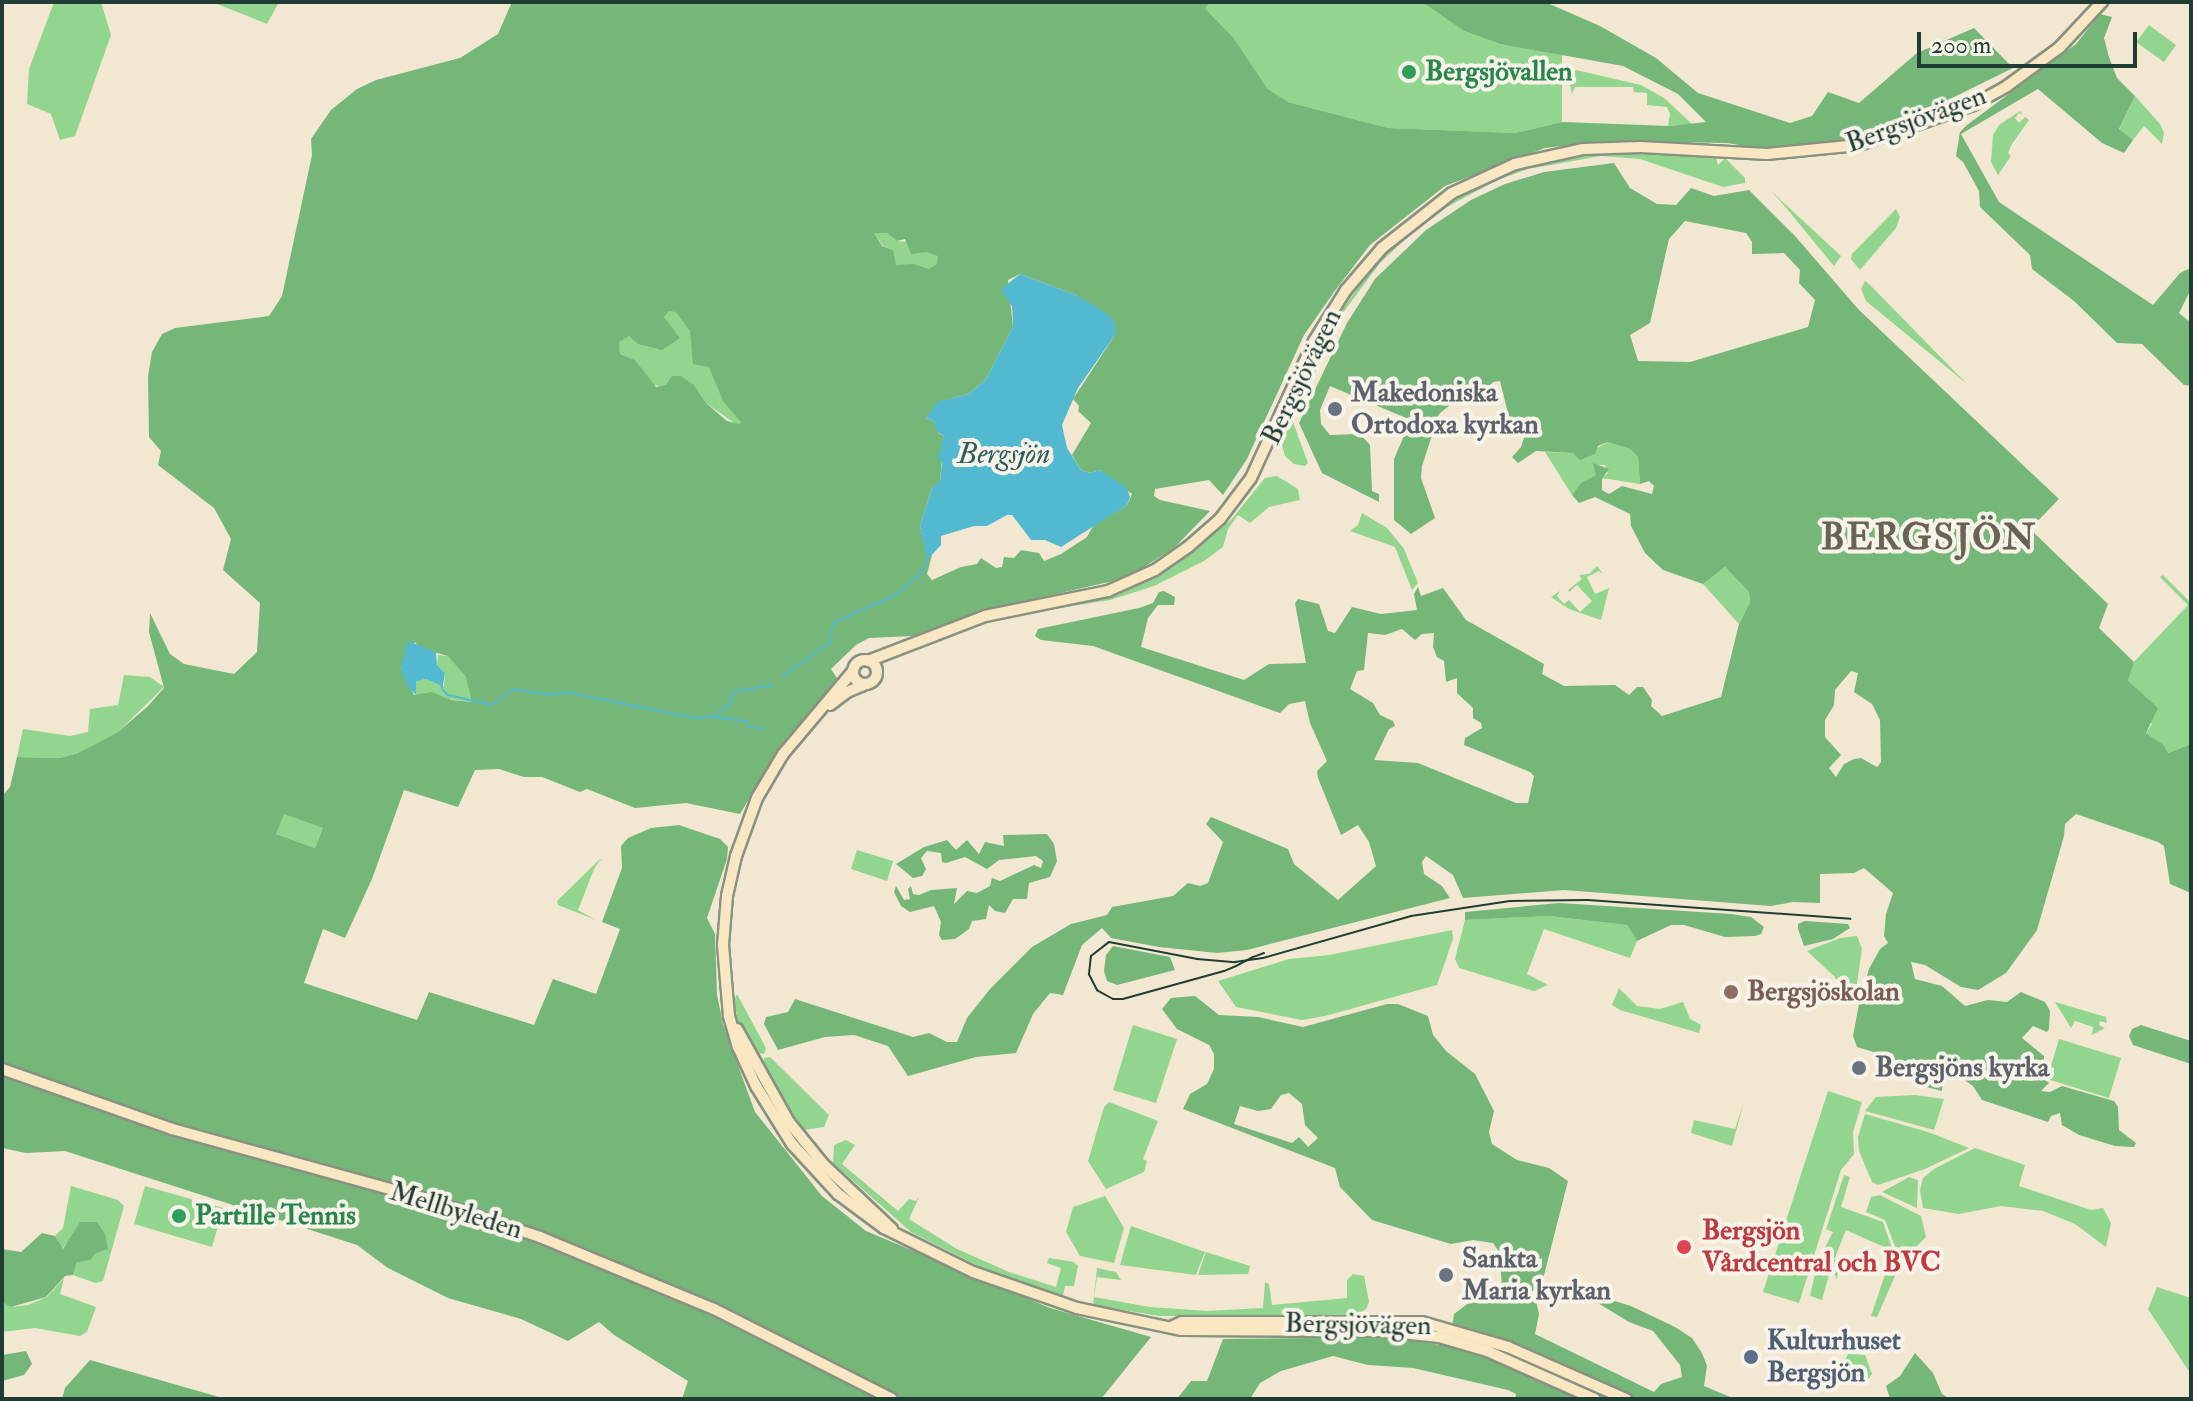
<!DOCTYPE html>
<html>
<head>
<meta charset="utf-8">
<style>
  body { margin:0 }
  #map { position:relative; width:2193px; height:1401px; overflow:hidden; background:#f2e8d1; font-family:"IM FELL Double Pica",serif }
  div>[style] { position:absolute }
  .green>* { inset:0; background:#92d58e }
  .forest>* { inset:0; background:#75b679 }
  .water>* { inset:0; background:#53b9d1 }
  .stream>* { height:2px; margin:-1px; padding:0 1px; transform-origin:1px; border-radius:1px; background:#53b9d1 }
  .roads { filter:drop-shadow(2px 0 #889282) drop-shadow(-2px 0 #889282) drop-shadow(0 2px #889282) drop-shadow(0 -2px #889282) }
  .secondary>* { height:10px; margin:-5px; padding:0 5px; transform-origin:5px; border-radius:5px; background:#f9e7c3 }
  .secondary>.ring { margin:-5px; padding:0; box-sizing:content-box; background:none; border:10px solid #f9e7c3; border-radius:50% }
  .tram>* { height:2px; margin:-1px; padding:0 1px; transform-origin:1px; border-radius:1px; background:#1f3d34 }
  .dots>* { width:22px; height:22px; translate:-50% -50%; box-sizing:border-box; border:4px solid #f7f3e8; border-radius:50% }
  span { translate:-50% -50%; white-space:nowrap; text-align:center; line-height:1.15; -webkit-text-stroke:8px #f7f3e8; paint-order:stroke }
  .leisure-label { font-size:28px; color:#27864d; font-weight:700 }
  .left { translate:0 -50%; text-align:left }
  .street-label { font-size:28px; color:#1f3d34 }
  .worship-label { font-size:28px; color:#5b616d; font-weight:700 }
  .education-label { font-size:28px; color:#785e54; font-weight:700 }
  .health-label { font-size:28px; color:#be3a42; font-weight:700 }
  .service-label { font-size:28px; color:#4e5e75; font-weight:700 }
  .water-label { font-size:30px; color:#2c5c5b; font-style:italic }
  .district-label { font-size:36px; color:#676454; font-weight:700; letter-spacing:2px }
  .frame { position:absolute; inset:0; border:4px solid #1f3d34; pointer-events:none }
  .scale { position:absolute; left:1917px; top:32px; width:220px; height:36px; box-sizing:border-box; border:4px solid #1f3d34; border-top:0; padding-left:10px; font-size:24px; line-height:28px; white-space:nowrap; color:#1f3d34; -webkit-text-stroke:6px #f7f3e8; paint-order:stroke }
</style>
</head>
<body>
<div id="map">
  <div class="green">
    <i style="clip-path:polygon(54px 2px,101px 2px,111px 35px,75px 136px,60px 140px,51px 114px,27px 104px,29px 69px)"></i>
    <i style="clip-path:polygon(212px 2px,279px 2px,267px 24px)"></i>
    <i style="clip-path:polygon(1210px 2px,1422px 2px,1464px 31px,1500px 44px,1562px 54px,1562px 122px,1515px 133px,1388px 128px,1288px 102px,1268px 89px,1233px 37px,1204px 9px)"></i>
    <i style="clip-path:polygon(2149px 25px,2176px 45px,2164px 62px,2136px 42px)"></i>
    <i style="clip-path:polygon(1576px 70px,1641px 85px,1664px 98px,1692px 124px,1668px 126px,1670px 114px,1667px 107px,1647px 105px,1647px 93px,1634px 92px,1633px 87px,1575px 87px,1572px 94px,1568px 76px)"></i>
    <i style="clip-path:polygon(2135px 96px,2160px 124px,2164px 133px,2162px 144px,2144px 126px,2133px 140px,2119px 130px)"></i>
    <i style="clip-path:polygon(2020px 111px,2023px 115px,2019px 113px,2015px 118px,2019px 123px,2025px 117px,2029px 120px,2012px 144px,2008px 153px,2011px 156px,1998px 175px,1991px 162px,1993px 135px,1999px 125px)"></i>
    <i style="clip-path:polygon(1638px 152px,1716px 157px,1718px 165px,1725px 158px,1745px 178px,1745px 183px,1723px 187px,1640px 159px,1601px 156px,1528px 169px,1497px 180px,1447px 207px,1416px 229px,1380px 263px,1342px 314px,1293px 422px,1308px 463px,1305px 466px,1294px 464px,1285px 456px,1281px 442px,1334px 322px,1370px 270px,1399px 239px,1453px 199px,1492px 179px,1559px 158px)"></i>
    <i style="clip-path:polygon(1771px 191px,1841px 256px,1834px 266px,1782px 203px)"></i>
    <i style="clip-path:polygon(1896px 209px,1900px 217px,1896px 228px,1860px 270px,1851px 259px,1852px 254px)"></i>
    <i style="clip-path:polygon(873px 232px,887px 233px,897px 241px,964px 246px,885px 302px,893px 250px,883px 246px)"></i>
    <i style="clip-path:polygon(1865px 281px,1872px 287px,1967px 384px,1866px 301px,1861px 289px)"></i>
    <i style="clip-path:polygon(669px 311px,676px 311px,783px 396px,737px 425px,706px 403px,694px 385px,662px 387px,652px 384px,635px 360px,620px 354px,618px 342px)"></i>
    <i style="clip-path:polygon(1607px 442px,1630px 449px,1638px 457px,1640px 484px,1602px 478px,1608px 473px,1605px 465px,1597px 465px,1596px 475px,1582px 483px,1572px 495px,1545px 452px,1573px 453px,1580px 459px)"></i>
    <i style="clip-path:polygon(1277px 476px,1298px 489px,1300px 500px,1269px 507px,1250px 523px,1238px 515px,1228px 529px,1223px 547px,1204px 561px,1154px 586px,1110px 600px,1054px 609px,1110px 596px,1167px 570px,1231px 520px,1265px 478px)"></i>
    <i style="clip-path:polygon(1362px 513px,1387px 528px,1404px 549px,1418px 583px,1412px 590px,1395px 547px,1350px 531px,1358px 525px)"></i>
    <i style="clip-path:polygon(1597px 566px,1603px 574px,1599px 571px,1587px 577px,1595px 594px,1609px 588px,1601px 620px,1569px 609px,1551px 597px,1560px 591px,1557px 596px,1564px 604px,1569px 600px,1580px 612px,1592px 601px,1577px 585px,1569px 592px,1568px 590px,1582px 579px,1579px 575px,1589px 574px)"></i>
    <i style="clip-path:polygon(1725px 567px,1749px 592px,1750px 602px,1739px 624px,1703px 584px)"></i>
    <i style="clip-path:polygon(2163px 575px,2191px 603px,2191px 744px,2168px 753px,2164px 745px,2146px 733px,2152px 724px,2128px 681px,2134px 662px,2188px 605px,2160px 577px)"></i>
    <i style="clip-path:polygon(438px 655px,448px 656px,467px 677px,472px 702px,416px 695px,413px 686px,417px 680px,426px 679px,444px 686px,445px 673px,437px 665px)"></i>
    <i style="clip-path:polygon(124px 675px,150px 677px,164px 687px,118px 732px,78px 753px,60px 758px,17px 757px,23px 729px,70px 736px,88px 732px,90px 709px,118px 705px)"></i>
    <i style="clip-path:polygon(283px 813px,323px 828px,315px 848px,276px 834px)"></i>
    <i style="clip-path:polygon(857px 850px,893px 861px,887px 881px,851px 869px)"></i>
    <i style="clip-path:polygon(600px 859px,604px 861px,600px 860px,594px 869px,578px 910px,596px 920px,558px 905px,557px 901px)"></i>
    <i style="clip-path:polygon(1549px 916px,1627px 925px,1637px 941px,1630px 958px,1544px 929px,1527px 974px,1548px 985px,1534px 991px,1459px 968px,1455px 959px,1465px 920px)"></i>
    <i style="clip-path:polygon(1452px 930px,1453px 939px,1437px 985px,1325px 1016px,1302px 1020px,1236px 1007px,1218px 981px,1289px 959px,1329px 955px)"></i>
    <i style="clip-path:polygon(1857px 936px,1862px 949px,1854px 1003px,1847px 1000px,1835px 977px,1807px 951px,1840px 938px)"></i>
    <i style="clip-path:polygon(1619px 988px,1637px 1006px,1660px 1009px,1683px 1002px,1690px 1019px,1701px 1025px,1699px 1033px,1620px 1010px,1612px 1005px)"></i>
    <i style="clip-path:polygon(737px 994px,766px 1048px,764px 1054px,757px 1053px,739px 1029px,734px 1000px)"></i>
    <i style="clip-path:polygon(2055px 1002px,2106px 1017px,2107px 1023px,2100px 1021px,2099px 1025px,2105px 1028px,2092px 1035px,2093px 1027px,2075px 1021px,2071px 1028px)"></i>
    <i style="clip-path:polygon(1133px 1025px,1177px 1039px,1156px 1103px,1113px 1090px)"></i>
    <i style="clip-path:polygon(2059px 1039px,2121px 1058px,2109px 1098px,2047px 1079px)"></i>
    <i style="clip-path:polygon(770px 1057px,829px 1115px,824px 1127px,804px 1130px,793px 1119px,762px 1065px,764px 1058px)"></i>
    <i style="clip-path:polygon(1828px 1091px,1862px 1102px,1853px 1132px,1854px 1154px,1841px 1170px,1799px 1303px,1763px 1292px)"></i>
    <i style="clip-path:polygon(1915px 1095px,1944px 1099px,1934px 1130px,1865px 1111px,1876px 1097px)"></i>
    <i style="clip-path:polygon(1109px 1102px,1158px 1121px,1143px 1159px,1147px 1161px,1144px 1172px,1106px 1189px,1088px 1161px,1104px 1107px)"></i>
    <i style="clip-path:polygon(1744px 1102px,1732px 1146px,1691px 1133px,1694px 1120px,1735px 1129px)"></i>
    <i style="clip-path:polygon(1865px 1114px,1928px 1132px,1969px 1148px,1925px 1169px,1878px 1185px,1872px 1182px,1859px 1151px,1858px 1137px)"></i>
    <i style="clip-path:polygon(846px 1140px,855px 1145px,842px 1164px,898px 1211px,909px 1199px,916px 1201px,919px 1197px,909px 1219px,957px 1249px,1009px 1272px,1056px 1287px,1061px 1268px,1047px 1263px,1049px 1258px,1074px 1262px,1078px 1266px,1074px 1286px,1065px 1286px,1063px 1296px,1056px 1296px,1002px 1278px,911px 1232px,833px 1163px,834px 1145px)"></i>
    <i style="clip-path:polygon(1975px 1148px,2025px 1165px,2019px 1186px,2091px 1210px,2103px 1208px,2111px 1223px,2106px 1247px,2075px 1224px,2043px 1211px,2001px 1206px,1959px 1214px,1923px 1208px,1920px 1190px,1923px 1178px,1934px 1169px)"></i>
    <i style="clip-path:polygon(1844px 1175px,1850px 1177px,1841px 1207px,1883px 1222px,1893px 1251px,1902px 1260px,1877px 1317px,1871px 1316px,1893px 1251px,1846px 1230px,1834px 1260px,1842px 1257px,1851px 1261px,1838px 1269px,1837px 1279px,1831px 1268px,1822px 1300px,1810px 1296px,1818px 1261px,1833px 1232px,1826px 1229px)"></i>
    <i style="clip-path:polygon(1909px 1177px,1918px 1180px,1917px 1208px,1882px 1192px)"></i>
    <i style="clip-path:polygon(71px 1186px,118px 1200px,124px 1206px,103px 1281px,95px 1283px,73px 1275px,77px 1262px,71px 1238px,62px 1249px,55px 1236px,63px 1228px)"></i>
    <i style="clip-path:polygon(145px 1186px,223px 1208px,212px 1247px,134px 1224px)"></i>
    <i style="clip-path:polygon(1880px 1195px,1921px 1216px,1926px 1237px,1906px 1257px,1896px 1249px,1885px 1220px,1866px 1212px,1871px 1197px)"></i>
    <i style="clip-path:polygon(1105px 1196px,1124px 1228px,1114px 1263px,1080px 1256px,1066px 1232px,1073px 1207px)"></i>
    <i style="clip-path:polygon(1131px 1226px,1205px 1252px,1196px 1275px,1120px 1265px)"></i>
    <i style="clip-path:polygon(1206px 1252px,1250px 1266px,1248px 1274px,1198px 1275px)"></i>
    <i style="clip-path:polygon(1097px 1268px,1116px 1272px,1121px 1280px,1097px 1277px,1094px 1297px,1150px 1307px,1207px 1311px,1263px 1308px,1265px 1282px,1269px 1284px,1272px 1305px,1347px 1298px,1347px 1280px,1353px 1274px,1364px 1276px,1369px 1302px,1366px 1309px,1354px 1316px,1159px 1316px,1093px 1305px)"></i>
    <i style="clip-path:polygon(64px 1278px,60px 1294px,96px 1307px,87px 1332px,80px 1336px,35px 1328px,2px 1332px,2px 1302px,11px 1307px,28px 1305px,47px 1297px)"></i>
    <i style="clip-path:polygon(2157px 1287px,2191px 1298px,2190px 1373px,2148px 1309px)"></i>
    <i style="clip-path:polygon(1848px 1354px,1865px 1355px,1872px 1374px,1867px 1381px,1851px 1381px,1823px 1375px,1825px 1368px,1840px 1372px)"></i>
  </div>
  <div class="forest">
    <i style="clip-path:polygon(evenodd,512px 2px,1210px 2px,1205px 9px,1233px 37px,1268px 89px,1288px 102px,1388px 128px,1515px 133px,1562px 122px,1670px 126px,1706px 122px,1678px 94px,1623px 66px,1500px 44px,1464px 31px,1422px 2px,1545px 2px,1600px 26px,1656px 58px,1698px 93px,1790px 123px,1812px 116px,1828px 92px,1859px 103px,1917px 53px,1974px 28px,2013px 68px,1901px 123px,1810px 148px,1777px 151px,1727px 143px,1607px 141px,1545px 148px,1445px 186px,1370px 245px,1334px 292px,1304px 335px,1247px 459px,1223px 495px,1209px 480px,1155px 489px,1154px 496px,1160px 500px,1210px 511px,1174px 548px,1126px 578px,978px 612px,912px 636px,869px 638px,856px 645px,831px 669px,839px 681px,769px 765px,740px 814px,686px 803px,635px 808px,587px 789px,580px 792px,542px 777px,524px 777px,499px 769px,475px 770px,458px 807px,404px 790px,372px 879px,345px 938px,323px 929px,304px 983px,417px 1020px,429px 992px,534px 1025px,553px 979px,596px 994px,620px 929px,602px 922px,622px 868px,621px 846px,628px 838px,651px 828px,679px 825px,720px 839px,728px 847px,727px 859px,707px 918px,715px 934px,717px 995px,723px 1024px,755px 1112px,822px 1196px,866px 1231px,1050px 1308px,1151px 1337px,1101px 1399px,682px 1399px,688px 1381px,614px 1335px,599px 1322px,568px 1341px,521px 1319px,448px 1298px,388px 1268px,357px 1245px,65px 1151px,26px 1153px,2px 1148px,2px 796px,10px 787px,17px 757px,60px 758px,78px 753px,118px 732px,148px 706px,164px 688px,149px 632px,150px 613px,170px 654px,184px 664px,234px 674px,257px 652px,260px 603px,223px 570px,231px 539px,214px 508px,158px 465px,161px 451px,149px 437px,148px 376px,152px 352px,162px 334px,175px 328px,269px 316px,282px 296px,312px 155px,311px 139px,331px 110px,357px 89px,376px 80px,460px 58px,498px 34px,512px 2px,874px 233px,887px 233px,897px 241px,905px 239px,911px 254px,926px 252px,938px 256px,937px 264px,929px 269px,914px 264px,896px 265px,893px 250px,882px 246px,874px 233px,512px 2px,1020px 274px,1076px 295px,1115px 323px,1115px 335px,1073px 399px,1079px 406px,1078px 411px,1091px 423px,1072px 455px,1081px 470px,1090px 473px,1100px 470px,1132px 494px,1127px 505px,1093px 526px,1087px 537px,1061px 554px,1044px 561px,1039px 553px,1021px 550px,1014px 558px,1004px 557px,1002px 567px,996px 568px,981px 558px,977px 564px,961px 567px,932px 580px,927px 574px,932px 555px,927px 556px,920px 526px,932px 488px,940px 482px,944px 436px,938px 433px,934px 421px,926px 418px,942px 401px,969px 394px,986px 379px,1013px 327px,1008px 280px,1020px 274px,512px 2px,669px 311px,676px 312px,690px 331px,693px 364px,709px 367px,723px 401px,741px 422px,739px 424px,727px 421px,706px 403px,694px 385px,681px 376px,672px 376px,666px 385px,656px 387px,635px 360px,620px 354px,619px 342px,629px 336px,638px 344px,662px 350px,680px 338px,664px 317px,669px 311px,512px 2px,415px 642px,419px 648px,448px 656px,466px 677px,472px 702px,451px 700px,432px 692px,414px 695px,401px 668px,415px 642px,512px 2px,284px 814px,323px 828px,315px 848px,276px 834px,284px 814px)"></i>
    <i style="clip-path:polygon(2100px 14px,2112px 17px,2104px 38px,2109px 57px,2117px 78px,2135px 96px,2119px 129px,2133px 140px,2124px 153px,2102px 143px,2038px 89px,1961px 134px,1999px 202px,2153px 305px,2180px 273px,2188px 269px,2191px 272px,2191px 289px,2179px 313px,2191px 323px,2191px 386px,2184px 385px,2142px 344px,2117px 343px,2074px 301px,2032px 269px,2030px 255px,1980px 207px,1979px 191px,1963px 162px,1956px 156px,1960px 132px,1967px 125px,2076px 44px)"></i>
    <i style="clip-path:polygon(evenodd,1614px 163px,1630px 188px,1657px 204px,1676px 205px,1691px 188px,1714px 196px,1749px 190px,1795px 236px,1859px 310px,2059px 499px,2030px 529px,2108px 604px,2099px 628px,2134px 662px,2128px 681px,2158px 708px,2146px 733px,2164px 745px,2168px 753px,2191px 744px,2191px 893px,2170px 884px,2164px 846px,2158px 842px,2076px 814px,2065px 824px,2064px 836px,2037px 930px,2006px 973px,1978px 990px,1961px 987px,1925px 965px,1911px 962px,1915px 979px,1942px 986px,1965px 1006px,1988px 1000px,2007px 1002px,2021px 992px,2045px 1002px,2050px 1011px,2049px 1029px,2047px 1032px,2033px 1026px,2022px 1038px,2044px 1056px,2044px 1079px,2049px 1083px,2041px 1091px,2050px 1092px,2062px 1086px,2114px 1101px,2118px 1107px,2119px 1130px,2136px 1143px,2134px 1147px,2115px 1146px,2079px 1135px,2062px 1125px,2060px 1113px,2051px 1116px,2048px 1122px,1982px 1100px,1973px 1086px,1950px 1070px,1943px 1077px,1942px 1091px,1922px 1086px,1908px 1069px,1890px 1057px,1857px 1047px,1853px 1036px,1859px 1004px,1869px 969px,1880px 949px,1888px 943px,1884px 936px,1886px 914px,1893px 893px,1864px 868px,1854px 873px,1820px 874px,1820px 903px,1793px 902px,1771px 906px,1564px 890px,1463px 898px,1453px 875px,1426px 856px,1422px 862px,1424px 874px,1442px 886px,1450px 898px,1247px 950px,1217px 953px,1159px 947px,1111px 938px,1102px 928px,1082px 945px,1063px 995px,1050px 993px,1033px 1014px,1016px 1053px,976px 1057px,908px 1076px,888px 1046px,854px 1035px,825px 1037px,778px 1050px,764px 1024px,766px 1017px,788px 1012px,795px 999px,913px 1037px,929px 1033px,947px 1042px,957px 1042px,967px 1018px,990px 989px,1032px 947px,1071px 924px,1107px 915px,1112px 907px,1173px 896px,1188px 883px,1200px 886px,1208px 883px,1223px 842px,1206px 824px,1211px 817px,1288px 849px,1294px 864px,1338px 900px,1376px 866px,1369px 842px,1358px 825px,1341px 835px,1318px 778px,1317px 771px,1327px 761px,1310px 723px,1305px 701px,1289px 704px,1280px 713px,1093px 646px,1041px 640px,1035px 636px,1038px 629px,1139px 608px,1153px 603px,1159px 592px,1164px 591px,1175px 597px,1174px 605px,1158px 605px,1148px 618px,1141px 647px,1244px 680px,1269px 664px,1306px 663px,1295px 603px,1298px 599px,1319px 604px,1328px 631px,1335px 633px,1352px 607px,1381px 614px,1417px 610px,1414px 594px,1418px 587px,1421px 596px,1443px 588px,1466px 620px,1544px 664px,1542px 674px,1564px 686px,1615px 685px,1629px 695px,1637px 687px,1643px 687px,1652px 700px,1651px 706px,1662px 716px,1721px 697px,1739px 624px,1750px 602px,1749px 592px,1725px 567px,1703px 584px,1663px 570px,1645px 553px,1631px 526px,1630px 514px,1595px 497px,1579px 503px,1572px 495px,1581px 483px,1596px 475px,1593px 463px,1609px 469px,1602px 479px,1602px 490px,1609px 494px,1622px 486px,1652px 494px,1654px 486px,1649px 481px,1640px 484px,1638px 457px,1630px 449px,1607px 442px,1598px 446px,1595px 454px,1580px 460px,1573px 453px,1536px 451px,1518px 463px,1512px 457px,1521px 447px,1526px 431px,1509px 417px,1500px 381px,1493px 382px,1476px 401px,1457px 399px,1439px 414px,1422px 466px,1421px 478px,1435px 518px,1411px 534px,1394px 520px,1394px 459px,1411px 420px,1330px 386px,1320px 410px,1321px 424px,1330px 435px,1360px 434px,1370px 445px,1372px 491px,1379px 494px,1379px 502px,1322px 473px,1299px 423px,1347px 323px,1375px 279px,1426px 230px,1471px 200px,1505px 184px,1544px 172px,1614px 163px,1685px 221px,1746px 233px,1752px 242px,1752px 254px,1784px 253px,1800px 270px,1799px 283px,1815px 300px,1808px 327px,1690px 362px,1638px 361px,1630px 335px,1650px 323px,1669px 239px,1685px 221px,1614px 163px,1402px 629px,1415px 640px,1422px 634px,1434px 633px,1433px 647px,1437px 657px,1444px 661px,1446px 682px,1457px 678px,1457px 693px,1473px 708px,1473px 718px,1481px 723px,1482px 728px,1465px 738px,1464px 745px,1530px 772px,1534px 776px,1528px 803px,1516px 803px,1418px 763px,1374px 760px,1389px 729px,1395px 726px,1393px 721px,1380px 715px,1373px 703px,1350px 689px,1357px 671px,1364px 670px,1368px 633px,1385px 635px,1402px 629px,1614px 163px,1851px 671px,1858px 673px,1854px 692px,1872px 704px,1880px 720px,1881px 762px,1877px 767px,1861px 758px,1854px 759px,1844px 764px,1836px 777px,1829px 768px,1841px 755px,1825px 737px,1825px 720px,1834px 705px,1835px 690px,1851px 671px)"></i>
    <i style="clip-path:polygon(1047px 834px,1054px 844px,1057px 861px,1050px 877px,1029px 883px,1027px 899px,1013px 899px,1005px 913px,995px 911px,989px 905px,986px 919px,972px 921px,969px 929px,955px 939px,942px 940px,939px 935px,941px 922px,934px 906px,910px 912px,901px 906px,894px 892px,896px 886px,904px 900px,910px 899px,908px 889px,911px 886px,913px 894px,919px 895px,931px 890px,957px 888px,954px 904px,967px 891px,977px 893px,990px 886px,992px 878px,1000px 881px,1034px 865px,1041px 868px,1043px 861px,1036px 856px,999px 860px,987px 869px,965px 857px,946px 863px,942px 862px,941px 853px,927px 851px,921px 858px,926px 869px,922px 876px,913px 878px,896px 864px,924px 847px,947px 840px,956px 850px,967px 840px,979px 854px,985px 842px,1004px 846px,1003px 835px)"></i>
    <i style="clip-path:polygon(1559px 903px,1731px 914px,1751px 917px,1764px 927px,1761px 934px,1755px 936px,1725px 937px,1684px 925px,1671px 925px,1637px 941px,1627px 925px,1549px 916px,1465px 920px,1465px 912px)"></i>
    <i style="clip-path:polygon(1805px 921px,1848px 924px,1850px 928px,1833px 939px,1804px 946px,1798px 929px,1798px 924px)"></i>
    <i style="clip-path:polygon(1113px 946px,1170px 957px,1175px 970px,1117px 985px,1107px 981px,1104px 971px,1106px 955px)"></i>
    <i style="clip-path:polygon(evenodd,1195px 996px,1219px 1015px,1258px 1017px,1303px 1027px,1387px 1004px,1398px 1004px,1428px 1016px,1433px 1035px,1446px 1051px,1475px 1074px,1494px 1111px,1489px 1132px,1492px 1144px,1517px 1160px,1549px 1168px,1568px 1181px,1541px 1287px,1582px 1291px,1631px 1306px,1675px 1327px,1692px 1338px,1702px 1353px,1707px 1366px,1704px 1386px,1735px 1399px,1515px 1399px,1516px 1394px,1508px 1390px,1413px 1368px,1368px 1365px,1333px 1356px,1281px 1371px,1260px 1383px,1250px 1399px,1177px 1399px,1191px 1381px,1207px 1381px,1223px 1339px,1384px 1337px,1449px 1346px,1454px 1314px,1474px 1299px,1501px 1292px,1502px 1285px,1499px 1252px,1493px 1243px,1473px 1240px,1451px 1244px,1372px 1220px,1340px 1187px,1335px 1168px,1183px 1109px,1190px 1094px,1207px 1084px,1214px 1069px,1214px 1054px,1209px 1045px,1177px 1029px,1162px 1009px,1171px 998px,1195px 996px,1289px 1093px,1302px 1104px,1305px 1125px,1318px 1138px,1308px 1147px,1299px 1137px,1292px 1143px,1234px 1124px,1240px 1106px,1258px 1111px,1271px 1109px,1281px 1095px,1289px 1093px,1195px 996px,1556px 1291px,1588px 1297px,1629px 1322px,1653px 1331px,1680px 1365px,1682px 1377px,1661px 1384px,1654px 1392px,1535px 1334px,1539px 1314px,1536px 1301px,1540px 1295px,1556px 1291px)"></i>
    <i style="clip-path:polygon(2141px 1025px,2191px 1041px,2191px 1064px,2133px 1045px,2129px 1036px,2132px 1029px)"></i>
    <i style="clip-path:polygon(80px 1222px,97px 1222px,105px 1234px,108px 1249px,96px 1253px,90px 1260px,77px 1262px,73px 1275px,65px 1276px,46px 1297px,11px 1307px,2px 1302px,2px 1249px,21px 1252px,42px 1233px,55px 1236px,63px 1249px)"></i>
    <i style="clip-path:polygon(26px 1351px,32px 1364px,24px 1375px,2px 1381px,2px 1355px)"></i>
    <i style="clip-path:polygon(1915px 1353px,1933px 1373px,1942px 1394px,1950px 1399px,1890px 1399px,1886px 1386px,1900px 1376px)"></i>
    <i style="clip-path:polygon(90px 1360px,219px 1397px,219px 1399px,62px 1399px,65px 1388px)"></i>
  </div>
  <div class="water">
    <i style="clip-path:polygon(1020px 274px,1076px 295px,1109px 315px,1115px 323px,1115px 335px,1078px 388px,1062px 425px,1067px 448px,1081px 470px,1090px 473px,1100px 470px,1127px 488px,1130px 497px,1127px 505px,1061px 547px,1045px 540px,1031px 540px,1012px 515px,1007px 515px,987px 526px,974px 526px,941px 536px,941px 545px,927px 560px,920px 526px,932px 488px,940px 481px,942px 463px,938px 458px,944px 436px,937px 432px,934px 421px,926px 418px,937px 402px,969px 394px,986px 379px,1013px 327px,1012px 306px,1001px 289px)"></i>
    <i style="clip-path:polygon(408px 641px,436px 652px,437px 665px,445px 673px,442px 691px,440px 685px,426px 679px,416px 681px,416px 695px,408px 687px,401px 668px)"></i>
  </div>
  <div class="stream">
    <i style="left:782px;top:677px;width:59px;rotate:-36.1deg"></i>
    <i style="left:830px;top:642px;width:19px;rotate:-81deg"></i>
    <i style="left:833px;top:623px;width:70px;rotate:-24.4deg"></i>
    <i style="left:897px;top:594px;width:32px;rotate:-41deg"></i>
    <i style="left:921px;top:573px;width:14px;rotate:-65deg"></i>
    <i style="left:443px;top:690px;width:7px;rotate:45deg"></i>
    <i style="left:448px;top:695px;width:45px;rotate:12.8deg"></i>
    <i style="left:492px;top:705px;width:26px;rotate:-37deg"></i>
    <i style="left:513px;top:689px;width:36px;rotate:9deg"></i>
    <i style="left:549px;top:695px;width:16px;rotate:-11deg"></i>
    <i style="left:565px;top:692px;width:138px;rotate:11.3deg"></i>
    <i style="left:700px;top:719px;width:6px;rotate:-31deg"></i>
    <i style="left:705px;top:716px;width:41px;rotate:7deg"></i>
    <i style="left:746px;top:721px;width:7px;rotate:63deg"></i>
    <i style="left:749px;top:727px;width:15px;rotate:8deg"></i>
    <i style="left:712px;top:718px;width:23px;rotate:-38deg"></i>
    <i style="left:730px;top:704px;width:12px;rotate:-76deg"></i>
    <i style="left:733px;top:692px;width:41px;rotate:-9.9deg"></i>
  </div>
  <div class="roads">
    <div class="secondary">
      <i class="ring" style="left:853px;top:660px;width:14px;height:14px"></i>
      <i style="left:868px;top:661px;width:125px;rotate:-21deg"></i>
      <i style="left:985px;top:616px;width:126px;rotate:-11.5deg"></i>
      <i style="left:1108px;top:591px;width:51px;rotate:-24.1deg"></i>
      <i style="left:1155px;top:570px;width:40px;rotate:-34.9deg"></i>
      <i style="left:1188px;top:547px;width:43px;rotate:-41.2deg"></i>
      <i style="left:1220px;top:519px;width:51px;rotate:-52.9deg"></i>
      <i style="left:1251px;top:478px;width:151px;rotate:-65.3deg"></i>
      <i style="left:1314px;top:341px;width:60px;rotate:-57.9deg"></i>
      <i style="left:1346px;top:290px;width:55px;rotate:-49.4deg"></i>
      <i style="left:1382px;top:248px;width:89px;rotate:-38.2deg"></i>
      <i style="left:1452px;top:193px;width:69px;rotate:-24.7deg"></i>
      <i style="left:1515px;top:164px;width:70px;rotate:-12.4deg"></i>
      <i style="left:1583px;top:149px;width:58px;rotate:-2deg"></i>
      <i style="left:1641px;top:147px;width:126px;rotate:3.2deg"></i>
      <i style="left:1767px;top:154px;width:92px;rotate:-5.6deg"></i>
      <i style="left:1859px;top:145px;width:121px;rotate:-19.3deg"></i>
      <i style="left:1973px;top:105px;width:39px;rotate:-29deg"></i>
      <i style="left:2007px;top:86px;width:66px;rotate:-36.3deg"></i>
      <i style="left:2060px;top:47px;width:62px;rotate:-47deg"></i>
      <i style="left:853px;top:671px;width:109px;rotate:130.1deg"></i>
      <i style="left:783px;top:754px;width:51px;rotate:120.6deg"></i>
      <i style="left:757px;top:798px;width:62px;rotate:109.9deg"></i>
      <i style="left:736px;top:856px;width:41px;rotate:102.7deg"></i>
      <i style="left:727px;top:896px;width:49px;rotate:94.7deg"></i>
      <i style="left:723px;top:945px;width:71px;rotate:85.2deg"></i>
      <i style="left:729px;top:1016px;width:32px;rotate:74deg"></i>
      <i style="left:738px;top:1047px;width:43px;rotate:65.2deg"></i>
      <i style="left:756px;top:1086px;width:68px;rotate:58.2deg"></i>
      <i style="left:792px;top:1144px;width:68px;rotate:47.4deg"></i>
      <i style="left:838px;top:1194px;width:57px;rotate:36.5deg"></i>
      <i style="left:884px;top:1228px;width:99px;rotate:26.3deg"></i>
      <i style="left:973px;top:1272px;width:110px;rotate:19.1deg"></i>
      <i style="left:1077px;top:1308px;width:106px;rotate:11.9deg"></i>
      <i style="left:1181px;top:1330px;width:202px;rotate:0.3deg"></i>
      <i style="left:1383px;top:1331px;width:56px;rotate:6.1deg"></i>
      <i style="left:1439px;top:1337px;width:50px;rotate:16.3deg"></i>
      <i style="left:1487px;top:1351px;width:118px;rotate:24deg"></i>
      <i style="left:830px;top:705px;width:21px;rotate:-37deg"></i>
      <i style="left:847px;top:692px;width:21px;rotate:-23deg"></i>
      <i style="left:737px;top:1029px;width:107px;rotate:60.8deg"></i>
      <i style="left:789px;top:1122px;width:54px;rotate:51deg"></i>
      <i style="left:823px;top:1164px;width:95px;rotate:43.3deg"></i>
      <i style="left:2px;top:1069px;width:180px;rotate:19.4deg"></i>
      <i style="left:172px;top:1129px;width:263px;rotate:15.4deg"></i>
      <i style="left:426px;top:1199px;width:120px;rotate:18.4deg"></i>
      <i style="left:540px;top:1237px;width:188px;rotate:22.5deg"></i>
      <i style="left:714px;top:1309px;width:199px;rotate:26.8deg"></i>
      <i style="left:1173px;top:1326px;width:10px;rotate:-24deg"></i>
      <i style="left:1182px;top:1322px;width:240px"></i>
      <i style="left:1422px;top:1322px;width:90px;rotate:16.2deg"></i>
      <i style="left:1508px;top:1347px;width:129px;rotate:23.8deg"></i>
    </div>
  </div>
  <div class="tram">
    <i style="left:1264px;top:953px;width:12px;rotate:160deg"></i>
    <i style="left:1253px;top:957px;width:19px;rotate:152deg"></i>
    <i style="left:1236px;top:966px;width:13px;rotate:157deg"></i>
    <i style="left:1224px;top:971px;width:105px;rotate:164.5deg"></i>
    <i style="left:1123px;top:999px;width:10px;rotate:180deg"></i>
    <i style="left:1113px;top:999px;width:18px;rotate:-151deg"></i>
    <i style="left:1097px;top:990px;width:18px;rotate:-117deg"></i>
    <i style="left:1089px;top:974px;width:18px;rotate:-84deg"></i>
    <i style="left:1091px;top:956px;width:23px;rotate:-38deg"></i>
    <i style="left:1109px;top:942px;width:90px;rotate:10.9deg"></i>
    <i style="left:1197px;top:959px;width:38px;rotate:5deg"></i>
    <i style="left:1235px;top:962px;width:28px;rotate:-8deg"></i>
    <i style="left:1263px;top:958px;width:154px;rotate:-15.8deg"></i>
    <i style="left:1411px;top:916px;width:100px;rotate:-8.6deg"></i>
    <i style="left:1510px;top:901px;width:78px;rotate:-0.7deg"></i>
    <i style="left:1588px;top:900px;width:263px;rotate:4.1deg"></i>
  </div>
  <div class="dots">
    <i style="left:1409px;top:72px;background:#2e9e5b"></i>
    <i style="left:1335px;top:409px;background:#6b7280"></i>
    <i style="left:1731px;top:992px;background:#8d6e63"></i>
    <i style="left:1859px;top:1068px;background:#6b7280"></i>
    <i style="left:179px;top:1216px;background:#2e9e5b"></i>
    <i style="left:1684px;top:1247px;background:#e0444e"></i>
    <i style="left:1446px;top:1275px;background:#6b7280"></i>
    <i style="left:1751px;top:1357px;background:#5c6f8a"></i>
  </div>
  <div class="leisure-label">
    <span class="left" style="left:1425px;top:72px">Bergsjövallen</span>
    <span class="left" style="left:195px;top:1216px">Partille Tennis</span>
  </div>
  <div class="street-label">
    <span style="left:1916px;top:120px;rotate:-20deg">Bergsjövägen</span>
    <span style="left:1302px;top:377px;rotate:-64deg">Bergsjövägen</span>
    <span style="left:456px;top:1211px;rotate:17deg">Mellbyleden</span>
    <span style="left:1358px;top:1325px;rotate:1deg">Bergsjövägen</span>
  </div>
  <div class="worship-label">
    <span class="left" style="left:1351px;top:409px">Makedoniska<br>Ortodoxa kyrkan</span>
    <span class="left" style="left:1875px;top:1068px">Bergsjöns kyrka</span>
    <span class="left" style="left:1462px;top:1275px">Sankta<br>Maria kyrkan</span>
  </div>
  <div class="education-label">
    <span class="left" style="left:1747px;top:992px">Bergsjöskolan</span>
  </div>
  <div class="health-label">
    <span class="left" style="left:1702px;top:1247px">Bergsjön<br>Vårdcentral och BVC</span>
  </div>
  <div class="service-label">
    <span class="left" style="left:1767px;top:1357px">Kulturhuset<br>Bergsjön</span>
  </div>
  <div class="water-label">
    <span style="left:1004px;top:454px">Bergsjön</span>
  </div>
  <div class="district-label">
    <span style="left:1929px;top:538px">BERGSJÖN</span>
  </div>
  <div class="frame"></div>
  <div class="scale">200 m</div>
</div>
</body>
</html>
